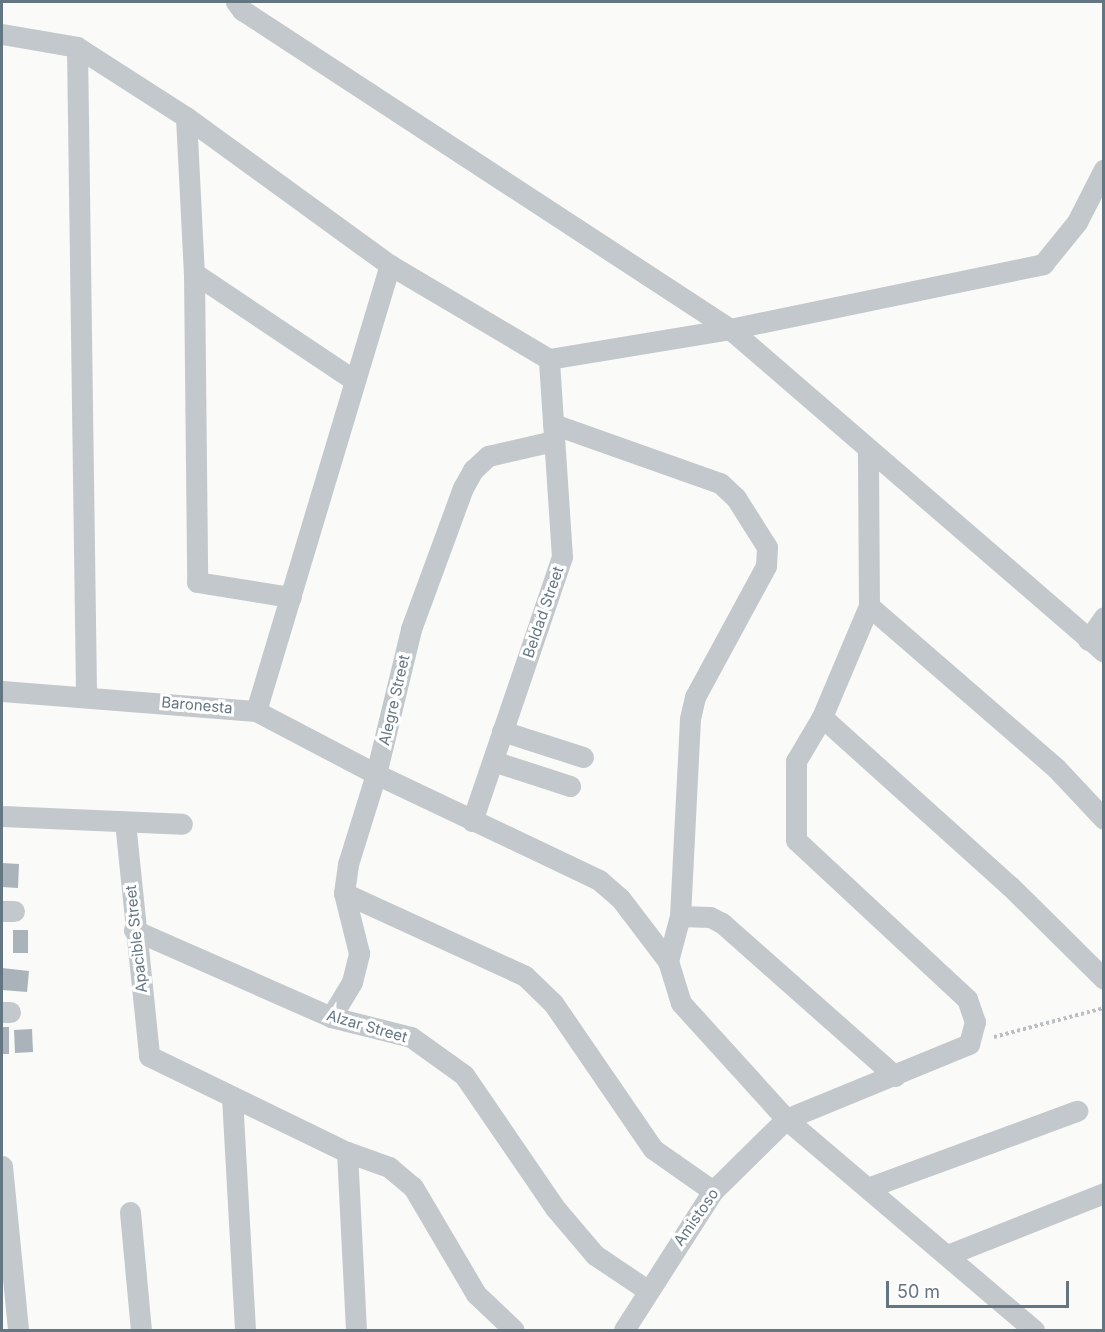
<!DOCTYPE html>
<html>
<head>
<meta charset="utf-8">
<style>
  body { margin:0 }
  #map { position:relative; width:1105px; height:1332px; overflow:hidden; background:#fafaf8; font-family:Inter,sans-serif }
  div>[style] { position:absolute }
  .building>* { inset:0; background:#aab3b9 }
  .path>* { height:4px; margin-top:-2px; transform-origin:0; background:repeating-linear-gradient(90deg,#bbbfc2 0 3px,transparent 0 6px) }
  .minor>* { height:21px; margin:-10.5px; padding:0 10.5px; transform-origin:10.5px; border-radius:10.5px; background:#c3c8cc }
  span { translate:-50% -50%; white-space:nowrap; text-align:center; line-height:1.15; -webkit-text-stroke:6px #fff; paint-order:stroke }
  .street-label { font-size:15px; color:#657683 }
  .frame { position:absolute; inset:0; border:3px solid #657683; pointer-events:none }
  .scale { position:absolute; left:886px; top:1281px; width:183px; height:27px; box-sizing:border-box; border:3px solid #657683; border-top:0; padding-left:8px; font-size:18px; line-height:21px; white-space:nowrap; color:#657683; -webkit-text-stroke:4px #fff; paint-order:stroke }
</style>
</head>
<body>
<div id="map">
  <div class="building">
    <i style="clip-path:polygon(2px 863px,19px 864px,18px 888px,2px 887px)"></i>
    <i style="clip-path:polygon(13px 930px,28px 930px,28px 953px,13px 953px)"></i>
    <i style="clip-path:polygon(2px 968px,29px 971px,27px 992px,2px 990px)"></i>
    <i style="clip-path:polygon(2px 1027px,9px 1027px,9px 1054px,2px 1054px)"></i>
    <i style="clip-path:polygon(32px 1029px,33px 1052px,15px 1053px,14px 1030px)"></i>
  </div>
  <div class="path">
    <i style="left:994px;top:1037px;width:114px;rotate:-14.8deg"></i>
  </div>
  <div class="minor">
    <i style="left:236px;top:2px;width:10px;rotate:53deg"></i>
    <i style="left:242px;top:10px;width:583px;rotate:33.17deg"></i>
    <i style="left:730px;top:329px;width:494px;rotate:40.8deg"></i>
    <i style="left:2px;top:34px;width:76px;rotate:9.8deg"></i>
    <i style="left:77px;top:47px;width:130px;rotate:32.7deg"></i>
    <i style="left:186px;top:117px;width:252px;rotate:36deg"></i>
    <i style="left:390px;top:265px;width:185px;rotate:30.6deg"></i>
    <i style="left:549px;top:359px;width:183px;rotate:-9.4deg"></i>
    <i style="left:730px;top:329px;width:320px;rotate:-11.7deg"></i>
    <i style="left:1043px;top:264px;width:54px;rotate:-51deg"></i>
    <i style="left:1077px;top:222px;width:59px;rotate:-63deg"></i>
    <i style="left:77px;top:47px;width:647px;rotate:89.2deg"></i>
    <i style="left:186px;top:117px;width:156px;rotate:87.1deg"></i>
    <i style="left:194px;top:273px;width:309px;rotate:89.4deg"></i>
    <i style="left:197px;top:582px;width:95px;rotate:9.1deg"></i>
    <i style="left:194px;top:273px;width:192px;rotate:33.8deg"></i>
    <i style="left:553px;top:424px;width:177px;rotate:19.5deg"></i>
    <i style="left:720px;top:483px;width:22px;rotate:43deg"></i>
    <i style="left:736px;top:498px;width:58px;rotate:57.7deg"></i>
    <i style="left:767px;top:547px;width:19px;rotate:93deg"></i>
    <i style="left:766px;top:566px;width:149px;rotate:118.5deg"></i>
    <i style="left:695px;top:697px;width:23px;rotate:103deg"></i>
    <i style="left:690px;top:719px;width:197px;rotate:92.9deg"></i>
    <i style="left:680px;top:916px;width:47px;rotate:104.9deg"></i>
    <i style="left:869px;top:606px;width:247px;rotate:40.9deg"></i>
    <i style="left:1056px;top:768px;width:70px;rotate:46.7deg"></i>
    <i style="left:1088px;top:640px;width:28px;rotate:-55deg"></i>
    <i style="left:2px;top:691px;width:255px;rotate:4.5deg"></i>
    <i style="left:256px;top:711px;width:136px;rotate:27.7deg"></i>
    <i style="left:376px;top:774px;width:247px;rotate:25.4deg"></i>
    <i style="left:599px;top:880px;width:28px;rotate:41deg"></i>
    <i style="left:620px;top:898px;width:79px;rotate:52.7deg"></i>
    <i style="left:668px;top:961px;width:44px;rotate:72.8deg"></i>
    <i style="left:681px;top:1003px;width:156px;rotate:47.8deg"></i>
    <i style="left:786px;top:1119px;width:326px;rotate:40.4deg"></i>
    <i style="left:256px;top:711px;width:466px;rotate:-73.3deg"></i>
    <i style="left:822px;top:717px;width:253px;rotate:42deg"></i>
    <i style="left:1010px;top:886px;width:132px;rotate:44.7deg"></i>
    <i style="left:502px;top:731px;width:85px;rotate:17.8deg"></i>
    <i style="left:493px;top:761px;width:81px;rotate:18deg"></i>
    <i style="left:2px;top:816px;width:180px;rotate:2.5deg"></i>
    <i style="left:472px;top:821px;width:279px;rotate:-71.2deg"></i>
    <i style="left:562px;top:557px;width:198px;rotate:-93.8deg"></i>
    <i style="left:125px;top:822px;width:235px;rotate:84.1deg"></i>
    <i style="left:149px;top:1056px;width:220px;rotate:25.9deg"></i>
    <i style="left:347px;top:1152px;width:45px;rotate:19.7deg"></i>
    <i style="left:389px;top:1167px;width:31px;rotate:40deg"></i>
    <i style="left:413px;top:1187px;width:124px;rotate:59.5deg"></i>
    <i style="left:476px;top:1294px;width:52px;rotate:43.5deg"></i>
    <i style="left:344px;top:893px;width:199px;rotate:24.6deg"></i>
    <i style="left:525px;top:976px;width:39px;rotate:44deg"></i>
    <i style="left:553px;top:1003px;width:177px;rotate:55.6deg"></i>
    <i style="left:653px;top:1149px;width:73px;rotate:35deg"></i>
    <i style="left:2px;top:911px;width:12px"></i>
    <i style="left:680px;top:916px;width:30px;rotate:2deg"></i>
    <i style="left:710px;top:917px;width:13px;rotate:27deg"></i>
    <i style="left:722px;top:923px;width:231px;rotate:41.5deg"></i>
    <i style="left:134px;top:930px;width:215px;rotate:23.8deg"></i>
    <i style="left:331px;top:1017px;width:82px;rotate:14deg"></i>
    <i style="left:411px;top:1037px;width:65px;rotate:35.6deg"></i>
    <i style="left:464px;top:1075px;width:161px;rotate:55.6deg"></i>
    <i style="left:555px;top:1208px;width:62px;rotate:49.6deg"></i>
    <i style="left:595px;top:1255px;width:63px;rotate:33.9deg"></i>
    <i style="left:2px;top:1012px;width:8px"></i>
    <i style="left:331px;top:1017px;width:41px;rotate:-59deg"></i>
    <i style="left:352px;top:982px;width:30px;rotate:-76deg"></i>
    <i style="left:359px;top:953px;width:62px;rotate:-104deg"></i>
    <i style="left:344px;top:893px;width:29px;rotate:-82deg"></i>
    <i style="left:348px;top:864px;width:94px;rotate:-72.7deg"></i>
    <i style="left:376px;top:774px;width:149px;rotate:-76.4deg"></i>
    <i style="left:411px;top:629px;width:150px;rotate:-69.8deg"></i>
    <i style="left:463px;top:488px;width:21px;rotate:-61deg"></i>
    <i style="left:473px;top:470px;width:21px;rotate:-43deg"></i>
    <i style="left:488px;top:456px;width:67px;rotate:-13deg"></i>
    <i style="left:232px;top:1097px;width:233px;rotate:86.8deg"></i>
    <i style="left:347px;top:1152px;width:178px;rotate:87.1deg"></i>
    <i style="left:2px;top:1166px;width:165px;rotate:84.4deg"></i>
    <i style="left:870px;top:1187px;width:221px;rotate:-20.2deg"></i>
    <i style="left:130px;top:1212px;width:119px;rotate:84.7deg"></i>
    <i style="left:950px;top:1254px;width:166px;rotate:-21.6deg"></i>
    <i style="left:624px;top:1330px;width:165px;rotate:-57.4deg"></i>
    <i style="left:713px;top:1191px;width:103px;rotate:-44.6deg"></i>
    <i style="left:786px;top:1119px;width:198px;rotate:-22.3deg"></i>
    <i style="left:969px;top:1044px;width:23px;rotate:-75deg"></i>
    <i style="left:975px;top:1022px;width:24px;rotate:-109deg"></i>
    <i style="left:967px;top:999px;width:233px;rotate:-137.1deg"></i>
    <i style="left:796px;top:840px;width:79px;rotate:-90deg"></i>
    <i style="left:796px;top:761px;width:51px;rotate:-59.4deg"></i>
    <i style="left:822px;top:717px;width:121px;rotate:-67.1deg"></i>
    <i style="left:869px;top:606px;width:157px;rotate:-90.4deg"></i>
  </div>
  <div class="street-label">
    <span style="left:543px;top:612px;rotate:-71deg">Beldad Street</span>
    <span style="left:394px;top:700px;rotate:-77deg">Alegre Street</span>
    <span style="left:197px;top:705px;rotate:5deg">Baronesta</span>
    <span style="left:136px;top:939px;rotate:-96deg">Apacible Street</span>
    <span style="left:367px;top:1026px;rotate:16deg">Alzar Street</span>
    <span style="left:696px;top:1217px;rotate:-55deg">Amistoso</span>
  </div>
  <div class="frame"></div>
  <div class="scale">50 m</div>
</div>
</body>
</html>
